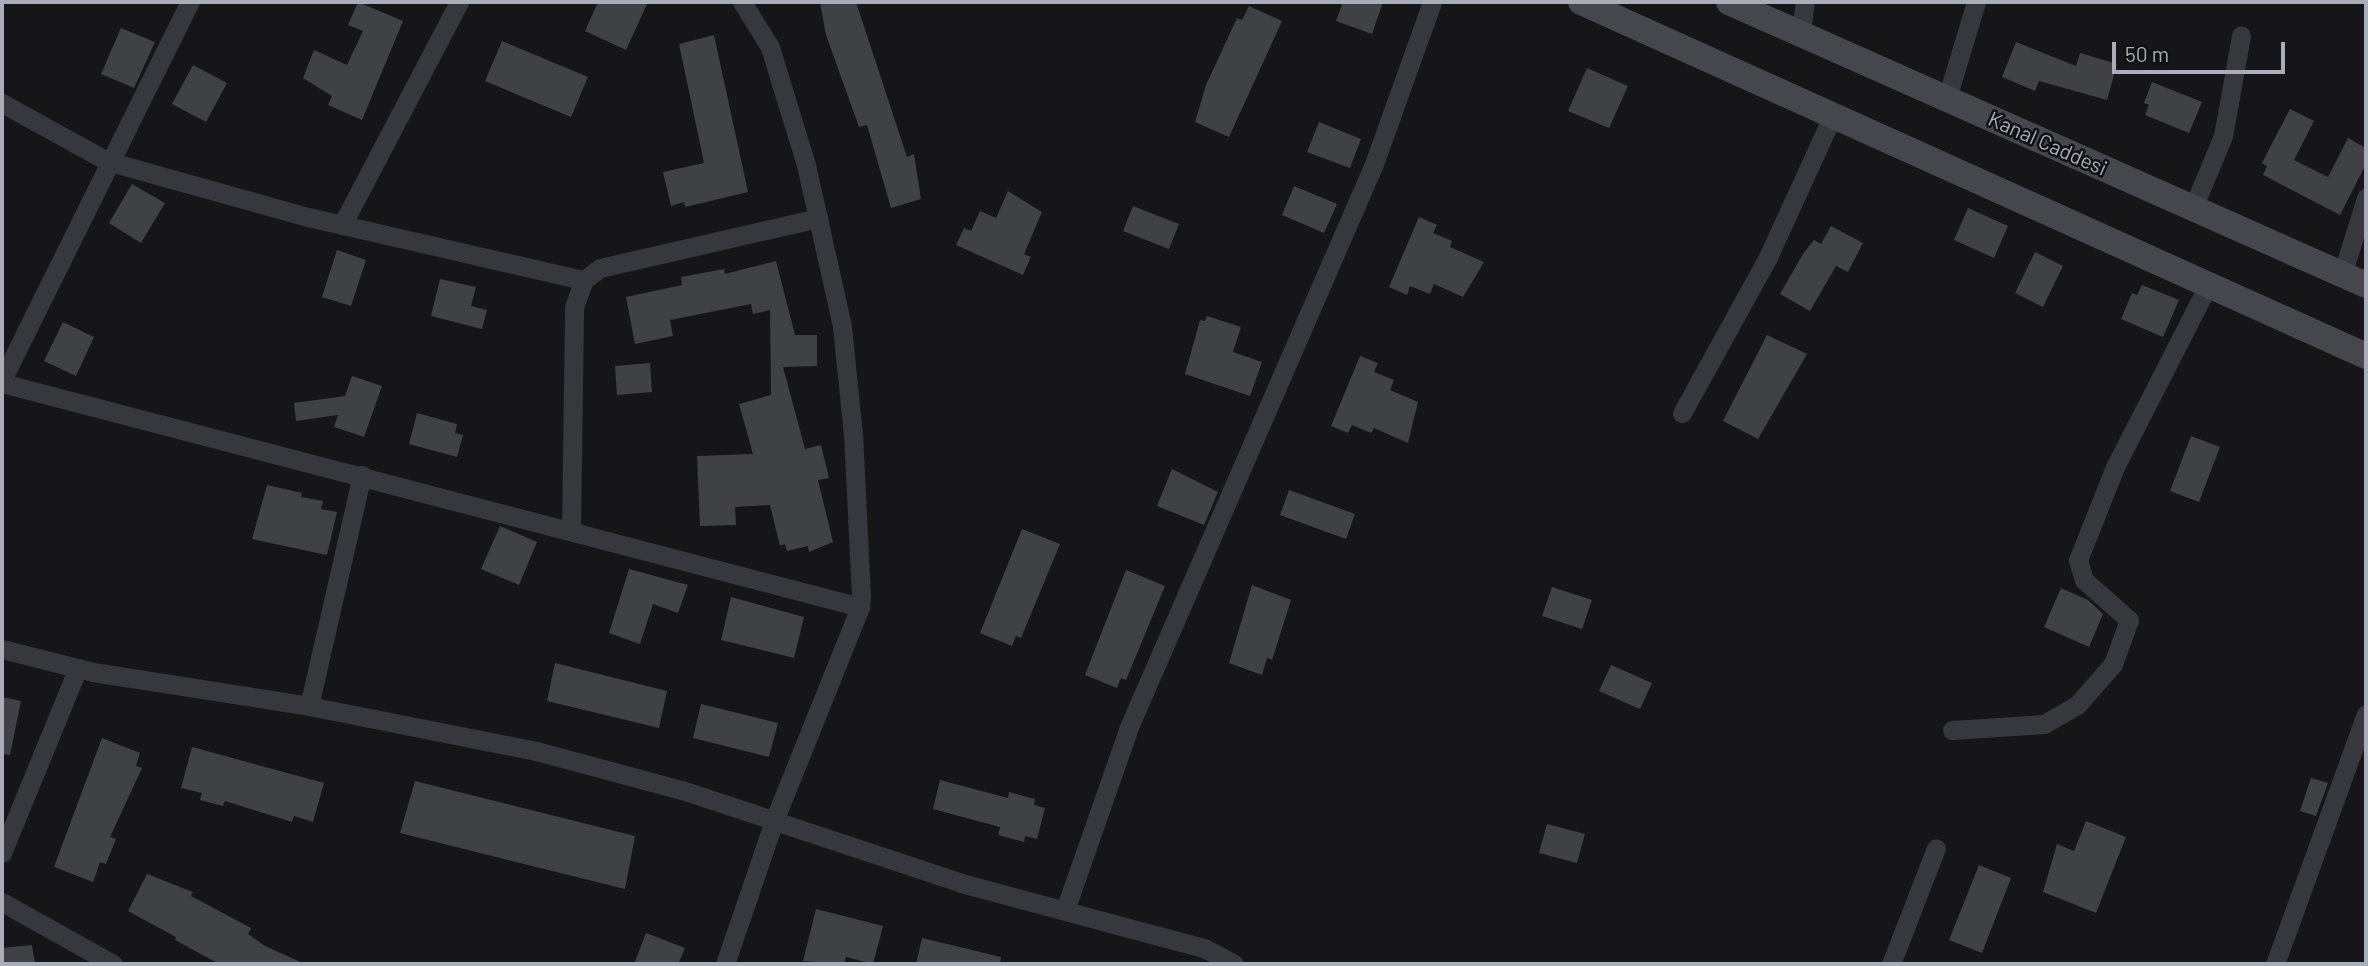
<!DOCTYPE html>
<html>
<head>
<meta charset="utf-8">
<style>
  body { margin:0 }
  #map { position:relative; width:2368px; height:966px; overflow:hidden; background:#161618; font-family:Barlow,sans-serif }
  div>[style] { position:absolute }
  .building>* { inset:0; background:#404145 }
  .street>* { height:19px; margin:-9.5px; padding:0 9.5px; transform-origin:9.5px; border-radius:9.5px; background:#37383d }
  .secondary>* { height:26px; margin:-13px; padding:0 13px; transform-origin:13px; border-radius:13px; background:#45474d }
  span { translate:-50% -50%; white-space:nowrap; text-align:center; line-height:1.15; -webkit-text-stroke:5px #111113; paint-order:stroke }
  .street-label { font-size:21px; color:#a8adb8 }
  .frame { position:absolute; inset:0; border:4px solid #a8adb8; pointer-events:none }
  .scale { position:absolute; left:2112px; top:42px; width:173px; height:32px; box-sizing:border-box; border:4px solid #a8adb8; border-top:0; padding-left:9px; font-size:21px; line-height:24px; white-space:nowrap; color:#a8adb8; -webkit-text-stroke:5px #111113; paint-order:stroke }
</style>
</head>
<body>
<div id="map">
  <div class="building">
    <i style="clip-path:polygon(358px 2px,403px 21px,362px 120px,328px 105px,332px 96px,303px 78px,314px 50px,347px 65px,363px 31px,348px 25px)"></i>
    <i style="clip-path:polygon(598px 2px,648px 2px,626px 50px,585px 31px)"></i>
    <i style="clip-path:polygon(820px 2px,856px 2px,907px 157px,914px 154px,921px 199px,891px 208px,867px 125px,859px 127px,826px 35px)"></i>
    <i style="clip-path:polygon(1343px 2px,1383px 2px,1372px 34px,1336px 21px)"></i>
    <i style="clip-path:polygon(1249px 6px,1282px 21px,1229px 137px,1195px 122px,1206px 85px,1237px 18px,1242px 20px)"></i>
    <i style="clip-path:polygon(121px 28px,155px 42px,134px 88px,101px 74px)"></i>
    <i style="clip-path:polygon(714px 35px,748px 192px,685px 207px,684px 202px,671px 206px,663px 172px,704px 163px,679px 44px)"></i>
    <i style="clip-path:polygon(502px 41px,588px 77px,571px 117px,485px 81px)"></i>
    <i style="clip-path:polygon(2016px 42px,2076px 66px,2080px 53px,2117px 64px,2107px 100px,2039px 81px,2035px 91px,2002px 77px)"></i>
    <i style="clip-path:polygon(193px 65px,227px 83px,206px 122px,172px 104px)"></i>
    <i style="clip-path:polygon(1587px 68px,1628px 86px,1609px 128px,1568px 111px)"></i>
    <i style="clip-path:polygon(2152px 82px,2202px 102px,2189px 133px,2145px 115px,2149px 105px,2144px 103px)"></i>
    <i style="clip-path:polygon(2290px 109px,2314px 121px,2294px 160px,2328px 177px,2348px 138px,2366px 148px,2366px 164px,2340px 215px,2263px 175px,2267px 166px,2262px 163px)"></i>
    <i style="clip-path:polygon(1319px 122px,1361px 139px,1350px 168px,1307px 152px)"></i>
    <i style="clip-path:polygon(132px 184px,165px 203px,141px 243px,109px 223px)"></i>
    <i style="clip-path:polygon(1294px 186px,1337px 204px,1324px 233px,1282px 215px)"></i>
    <i style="clip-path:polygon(1008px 191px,1042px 212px,1024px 254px,1031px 257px,1023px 275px,956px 245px,964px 228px,971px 231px,980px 211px,996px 218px)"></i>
    <i style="clip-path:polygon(1133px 206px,1179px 224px,1169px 249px,1123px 231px)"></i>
    <i style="clip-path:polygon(1968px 208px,2008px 226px,1994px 258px,1954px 240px)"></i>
    <i style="clip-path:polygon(1419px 217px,1437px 225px,1433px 233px,1452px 241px,1450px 247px,1484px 262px,1463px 297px,1434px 284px,1430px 294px,1410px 286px,1407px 295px,1389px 287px)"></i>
    <i style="clip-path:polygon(1831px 226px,1863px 243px,1848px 272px,1836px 266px,1810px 311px,1780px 294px,1803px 254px,1814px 240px,1821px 244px)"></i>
    <i style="clip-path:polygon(337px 250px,366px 260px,351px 306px,322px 297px)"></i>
    <i style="clip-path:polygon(2035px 252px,2063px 266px,2043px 307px,2015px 293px)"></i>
    <i style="clip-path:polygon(776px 261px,795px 335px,817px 335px,817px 366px,783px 367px,805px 449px,821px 445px,829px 478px,818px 480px,833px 542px,809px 552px,808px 546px,787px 551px,785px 544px,780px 546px,770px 505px,735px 507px,736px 525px,700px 526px,697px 456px,753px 454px,739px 404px,771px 395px,770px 310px,753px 314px,751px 304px,670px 320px,673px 336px,635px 344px,626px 297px,682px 285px,681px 277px,724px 269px,725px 274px)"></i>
    <i style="clip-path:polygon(440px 279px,476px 287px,471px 306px,487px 310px,482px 329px,431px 316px)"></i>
    <i style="clip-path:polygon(2142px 285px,2179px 300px,2163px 337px,2121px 319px,2132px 293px,2137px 295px)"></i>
    <i style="clip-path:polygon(1207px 316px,1241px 327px,1233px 352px,1262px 362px,1250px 396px,1185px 374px,1200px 320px,1205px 321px)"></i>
    <i style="clip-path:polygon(63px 322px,94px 337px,76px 376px,44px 361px)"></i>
    <i style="clip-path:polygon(1767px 335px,1807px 354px,1758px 439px,1723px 421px)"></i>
    <i style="clip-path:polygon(1360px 356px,1378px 363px,1374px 372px,1394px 380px,1390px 390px,1418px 402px,1408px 443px,1374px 428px,1371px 433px,1352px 425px,1348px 433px,1331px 426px)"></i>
    <i style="clip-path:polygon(650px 363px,652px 392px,617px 395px,615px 366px)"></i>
    <i style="clip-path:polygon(352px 376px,382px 386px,364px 437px,334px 427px,338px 415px,296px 421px,294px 403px,345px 396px)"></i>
    <i style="clip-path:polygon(417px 413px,457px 424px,455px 433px,463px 435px,457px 457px,409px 444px)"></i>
    <i style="clip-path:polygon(2191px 436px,2220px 447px,2199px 502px,2170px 491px)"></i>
    <i style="clip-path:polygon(1172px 469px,1218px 492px,1204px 525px,1157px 506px)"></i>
    <i style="clip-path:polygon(267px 485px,302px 493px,301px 497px,323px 501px,321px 509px,337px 512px,327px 555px,252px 539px)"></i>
    <i style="clip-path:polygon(1289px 490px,1355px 514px,1346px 539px,1280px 515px)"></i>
    <i style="clip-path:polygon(500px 526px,537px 542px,519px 585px,481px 569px)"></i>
    <i style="clip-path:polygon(1022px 529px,1060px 544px,1021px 638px,1016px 636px,1012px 646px,980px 633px)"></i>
    <i style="clip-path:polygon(629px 569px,688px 585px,678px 613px,653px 604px,640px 644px,609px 633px)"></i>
    <i style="clip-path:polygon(1126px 570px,1165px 586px,1126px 680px,1121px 678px,1117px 688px,1085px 675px)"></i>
    <i style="clip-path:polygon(1252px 585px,1291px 600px,1272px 660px,1267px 658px,1262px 675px,1229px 663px)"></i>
    <i style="clip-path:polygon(1552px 587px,1592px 600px,1582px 629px,1542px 616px)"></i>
    <i style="clip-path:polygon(2061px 588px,2088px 600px,2103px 614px,2089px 647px,2044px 627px)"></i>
    <i style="clip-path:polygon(731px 597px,804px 617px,794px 658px,721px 640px)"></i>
    <i style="clip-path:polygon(555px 663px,667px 691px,659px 728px,547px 701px)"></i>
    <i style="clip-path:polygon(1611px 665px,1652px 683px,1640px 709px,1599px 691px)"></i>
    <i style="clip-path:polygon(2px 697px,21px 701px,10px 755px,2px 754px)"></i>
    <i style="clip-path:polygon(701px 704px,778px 723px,769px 757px,693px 738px)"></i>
    <i style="clip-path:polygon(102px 738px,140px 753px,136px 766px,142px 768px,110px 837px,116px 839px,106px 864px,100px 862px,93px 882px,54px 867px)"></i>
    <i style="clip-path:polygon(192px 747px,324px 783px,313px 822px,294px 816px,292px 822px,225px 801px,223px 806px,200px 800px,202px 793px,181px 788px)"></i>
    <i style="clip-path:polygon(2311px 778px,2328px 783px,2316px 816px,2300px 811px)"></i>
    <i style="clip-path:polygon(940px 780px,1008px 798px,1009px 792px,1035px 799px,1034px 805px,1045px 808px,1037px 839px,1025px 836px,1024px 842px,998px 835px,1000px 827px,933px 809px)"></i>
    <i style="clip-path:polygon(415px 781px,635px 836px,625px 889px,400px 833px)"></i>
    <i style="clip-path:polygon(2086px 821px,2126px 837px,2096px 913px,2043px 892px,2057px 844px,2074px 851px)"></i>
    <i style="clip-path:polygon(1547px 824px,1585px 834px,1577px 863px,1539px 853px)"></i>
    <i style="clip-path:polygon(1979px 865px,2011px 878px,1982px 953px,1949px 940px)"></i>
    <i style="clip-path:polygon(147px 874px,193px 892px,191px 896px,251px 928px,248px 934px,265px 946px,305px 964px,219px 964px,175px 940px,176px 937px,128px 911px)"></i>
    <i style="clip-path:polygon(816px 909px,883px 926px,873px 964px,846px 957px,844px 964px,803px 961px)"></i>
    <i style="clip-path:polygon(646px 933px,685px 948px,678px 964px,634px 964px)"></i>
    <i style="clip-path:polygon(922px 938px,1001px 957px,1000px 964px,916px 964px)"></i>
    <i style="clip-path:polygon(32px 945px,35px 964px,2px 964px,2px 948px)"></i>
  </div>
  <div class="street">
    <i style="left:1801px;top:33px;width:31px;rotate:-83deg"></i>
    <i style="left:1947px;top:98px;width:100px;rotate:-73.2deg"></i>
    <i style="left:2px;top:103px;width:120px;rotate:28.9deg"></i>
    <i style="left:107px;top:161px;width:209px;rotate:15.6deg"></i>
    <i style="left:308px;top:217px;width:283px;rotate:12.9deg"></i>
    <i style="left:2193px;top:208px;width:78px;rotate:-67.4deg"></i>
    <i style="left:2223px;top:136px;width:102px;rotate:-79.8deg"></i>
    <i style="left:342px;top:225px;width:252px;rotate:-62.3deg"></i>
    <i style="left:2342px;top:275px;width:81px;rotate:-72.7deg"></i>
    <i style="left:2px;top:380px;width:422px;rotate:-63.6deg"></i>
    <i style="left:2px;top:383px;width:887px;rotate:14.63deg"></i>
    <i style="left:1682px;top:413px;width:178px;rotate:-61.1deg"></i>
    <i style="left:1768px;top:257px;width:156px;rotate:-65.4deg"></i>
    <i style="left:571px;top:529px;width:222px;rotate:-89.2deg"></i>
    <i style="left:574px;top:307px;width:29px;rotate:-70deg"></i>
    <i style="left:584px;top:280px;width:20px;rotate:-37deg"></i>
    <i style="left:600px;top:268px;width:224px;rotate:-12.9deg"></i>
    <i style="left:2px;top:649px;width:94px;rotate:14.2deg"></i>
    <i style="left:93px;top:672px;width:219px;rotate:8.9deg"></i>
    <i style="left:309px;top:706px;width:231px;rotate:11.2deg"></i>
    <i style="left:536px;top:751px;width:151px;rotate:15deg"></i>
    <i style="left:682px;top:790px;width:294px;rotate:18.4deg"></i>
    <i style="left:961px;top:883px;width:252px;rotate:15deg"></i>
    <i style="left:1204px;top:948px;width:34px;rotate:28deg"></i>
    <i style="left:309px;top:706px;width:237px;rotate:-77.1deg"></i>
    <i style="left:1952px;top:730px;width:92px;rotate:-3.7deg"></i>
    <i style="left:2044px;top:724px;width:39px;rotate:-30deg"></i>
    <i style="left:2078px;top:704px;width:53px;rotate:-48.8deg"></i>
    <i style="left:2113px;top:664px;width:47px;rotate:-70deg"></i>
    <i style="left:2129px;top:620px;width:60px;rotate:-138.4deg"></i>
    <i style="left:2084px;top:580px;width:21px;rotate:-107deg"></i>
    <i style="left:2078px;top:560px;width:100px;rotate:-68.3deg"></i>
    <i style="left:2115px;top:467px;width:207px;rotate:-62.9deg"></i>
    <i style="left:2px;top:853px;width:200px;rotate:-67.7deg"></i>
    <i style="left:2px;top:902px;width:127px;rotate:29.2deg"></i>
    <i style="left:1065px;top:910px;width:194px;rotate:-70.7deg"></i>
    <i style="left:1129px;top:727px;width:614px;rotate:-66.48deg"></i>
    <i style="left:1374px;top:164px;width:172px;rotate:-70.3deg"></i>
    <i style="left:725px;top:964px;width:151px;rotate:-71.1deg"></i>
    <i style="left:774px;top:821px;width:231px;rotate:-68.1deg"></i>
    <i style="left:860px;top:607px;width:11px;rotate:-85deg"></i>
    <i style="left:861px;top:596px;width:161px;rotate:-92.8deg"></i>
    <i style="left:853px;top:435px;width:110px;rotate:-95.8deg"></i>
    <i style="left:842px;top:326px;width:165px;rotate:-102.6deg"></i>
    <i style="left:806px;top:165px;width:123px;rotate:-107deg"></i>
    <i style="left:770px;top:47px;width:53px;rotate:-121.9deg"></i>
    <i style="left:1891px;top:964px;width:124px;rotate:-68.8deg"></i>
    <i style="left:2275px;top:964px;width:266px;rotate:-70deg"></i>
  </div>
  <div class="secondary">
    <i style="left:1581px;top:2px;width:861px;rotate:24.27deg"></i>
    <i style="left:1729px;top:2px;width:697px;rotate:23.95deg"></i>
  </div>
  <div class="street-label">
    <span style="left:2048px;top:143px;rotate:24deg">Kanal Caddesi</span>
  </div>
  <div class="frame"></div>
  <div class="scale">50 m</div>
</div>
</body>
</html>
